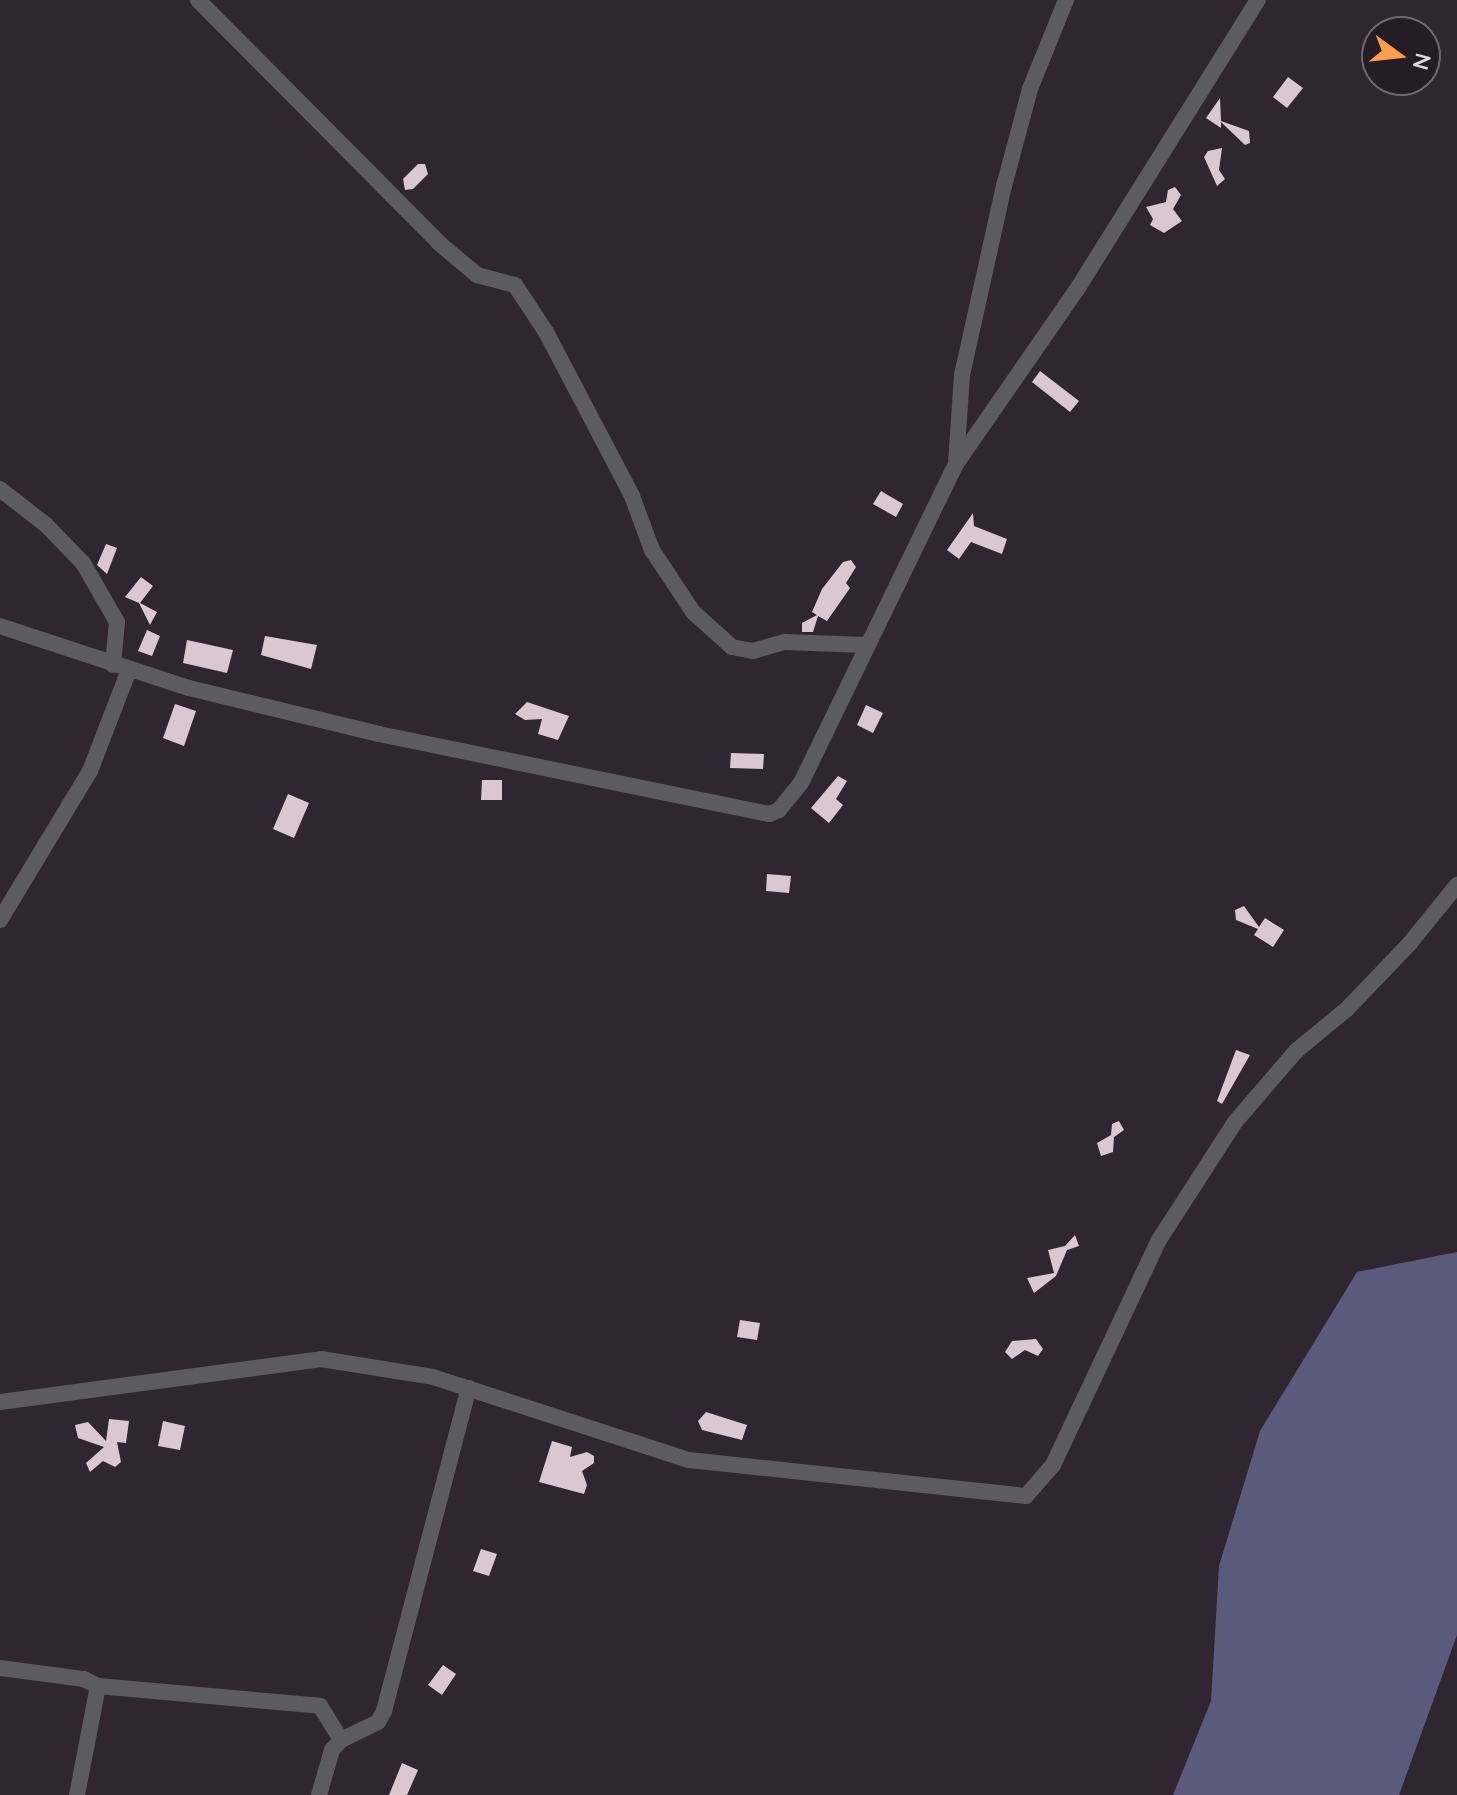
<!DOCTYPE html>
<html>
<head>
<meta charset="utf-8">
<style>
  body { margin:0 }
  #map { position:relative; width:1457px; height:1795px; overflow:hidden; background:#302631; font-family:Quicksand,sans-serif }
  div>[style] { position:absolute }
  .water>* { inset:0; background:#5a5a7d }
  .building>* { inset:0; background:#d9c7d1 }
  .street>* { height:16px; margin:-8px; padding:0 8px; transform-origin:8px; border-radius:8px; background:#5d5b62 }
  span { translate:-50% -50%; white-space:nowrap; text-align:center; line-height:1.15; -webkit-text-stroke:8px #261c27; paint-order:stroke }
  .north { position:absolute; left:1361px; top:16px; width:80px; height:80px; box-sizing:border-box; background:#261c27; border:2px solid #706770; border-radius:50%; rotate:105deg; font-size:22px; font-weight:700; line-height:32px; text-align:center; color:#ded7de }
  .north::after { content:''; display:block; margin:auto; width:28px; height:36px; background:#fa9f4e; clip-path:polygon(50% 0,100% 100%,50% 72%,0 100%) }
</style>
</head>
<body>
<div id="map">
  <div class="water">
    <i style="clip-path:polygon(1457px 1252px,1457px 1635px,1399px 1795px,1173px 1795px,1211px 1701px,1219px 1566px,1260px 1431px,1357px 1272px)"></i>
  </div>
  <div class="building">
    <i style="clip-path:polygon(1288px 77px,1303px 88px,1287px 108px,1273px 97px)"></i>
    <i style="clip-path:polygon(1220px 98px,1221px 121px,1249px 131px,1250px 143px,1245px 145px,1221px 122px,1221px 128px,1206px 118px)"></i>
    <i style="clip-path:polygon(1222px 148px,1219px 170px,1225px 179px,1217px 186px,1204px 157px,1208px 151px)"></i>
    <i style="clip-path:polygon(418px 164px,425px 164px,428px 174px,413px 189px,405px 190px,403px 179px)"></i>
    <i style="clip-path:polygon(1175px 187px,1181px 195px,1173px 209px,1182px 221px,1164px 233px,1150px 225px,1153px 219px,1146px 207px,1166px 202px,1168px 190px)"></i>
    <i style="clip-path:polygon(1040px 371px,1079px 401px,1070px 412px,1032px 382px)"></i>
    <i style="clip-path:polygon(881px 491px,903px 504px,896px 517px,873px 504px)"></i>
    <i style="clip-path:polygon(973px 513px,974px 526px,1007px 539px,1002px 554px,971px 542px,959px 559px,947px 550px)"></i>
    <i style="clip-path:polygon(106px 544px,117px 548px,107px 574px,97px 565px)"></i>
    <i style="clip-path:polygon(851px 560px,856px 567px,846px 583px,850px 588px,827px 621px,818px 616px,813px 632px,802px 632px,802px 623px,817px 615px,812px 612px,822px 589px,843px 562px)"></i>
    <i style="clip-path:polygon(141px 577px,153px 586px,140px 603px,157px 612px,150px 625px,139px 603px,125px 597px)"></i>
    <i style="clip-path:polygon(147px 630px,160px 636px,152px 656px,138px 651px)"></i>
    <i style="clip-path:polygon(265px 636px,317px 645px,311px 669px,261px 655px)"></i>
    <i style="clip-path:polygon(187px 640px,233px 650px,227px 673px,183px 663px)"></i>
    <i style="clip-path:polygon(527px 702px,569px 716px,558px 740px,538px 734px,542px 719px,525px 720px,515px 714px)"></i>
    <i style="clip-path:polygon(175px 704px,196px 711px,184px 746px,163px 738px)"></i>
    <i style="clip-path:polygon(866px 705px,883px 713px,873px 733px,857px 725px)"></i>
    <i style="clip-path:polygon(731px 753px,764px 754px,763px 769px,730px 768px)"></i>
    <i style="clip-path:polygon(838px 776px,847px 781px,836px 799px,843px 805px,829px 823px,811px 808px)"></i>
    <i style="clip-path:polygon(482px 780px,502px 780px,502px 800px,481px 800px)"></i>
    <i style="clip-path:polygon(288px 794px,309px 803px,294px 838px,273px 829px)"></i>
    <i style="clip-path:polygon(767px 874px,791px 876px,789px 893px,766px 891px)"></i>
    <i style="clip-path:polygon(1244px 906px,1259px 927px,1265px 918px,1284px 930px,1273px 947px,1254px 935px,1258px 929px,1236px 920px,1235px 910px)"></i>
    <i style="clip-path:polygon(1236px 1050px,1250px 1055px,1222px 1104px,1217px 1101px)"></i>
    <i style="clip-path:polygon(1119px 1121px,1124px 1130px,1114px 1137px,1113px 1152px,1101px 1156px,1097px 1143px,1111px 1135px,1112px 1124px)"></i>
    <i style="clip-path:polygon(1075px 1235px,1079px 1246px,1067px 1250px,1056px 1276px,1034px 1293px,1027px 1278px,1054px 1273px,1048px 1250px,1065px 1246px)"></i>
    <i style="clip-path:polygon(740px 1320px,760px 1323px,757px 1340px,737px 1337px)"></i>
    <i style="clip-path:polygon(1036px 1339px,1043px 1349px,1038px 1356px,1025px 1350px,1012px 1359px,1005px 1352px,1012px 1341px)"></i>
    <i style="clip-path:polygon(706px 1412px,747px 1425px,742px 1440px,702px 1430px,698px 1421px)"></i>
    <i style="clip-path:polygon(109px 1419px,129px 1421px,126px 1443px,117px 1442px,121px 1462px,115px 1467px,103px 1461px,90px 1472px,86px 1463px,104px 1447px,78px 1438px,75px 1425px,88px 1422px,106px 1441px)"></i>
    <i style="clip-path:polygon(163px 1421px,185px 1426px,180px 1450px,158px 1446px)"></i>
    <i style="clip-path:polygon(552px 1441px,572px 1447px,570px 1457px,587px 1452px,594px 1456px,594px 1463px,582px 1471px,587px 1485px,584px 1494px,539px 1482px)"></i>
    <i style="clip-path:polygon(481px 1549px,497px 1554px,489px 1576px,473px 1571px)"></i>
    <i style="clip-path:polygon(443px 1665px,456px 1674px,442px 1695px,428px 1685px)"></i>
    <i style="clip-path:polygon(402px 1763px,418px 1770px,407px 1795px,389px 1795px)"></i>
  </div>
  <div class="street">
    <i style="left:198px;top:0;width:342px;rotate:45.2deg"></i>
    <i style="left:439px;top:243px;width:50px;rotate:40.1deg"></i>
    <i style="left:477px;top:275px;width:39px;rotate:15deg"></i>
    <i style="left:515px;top:285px;width:56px;rotate:56.6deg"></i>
    <i style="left:546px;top:332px;width:185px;rotate:62.3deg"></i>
    <i style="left:632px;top:496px;width:58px;rotate:69.7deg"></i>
    <i style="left:652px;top:550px;width:74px;rotate:56.5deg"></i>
    <i style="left:693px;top:612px;width:52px;rotate:41.9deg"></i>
    <i style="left:732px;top:647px;width:21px;rotate:11deg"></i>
    <i style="left:753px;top:651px;width:33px;rotate:-16deg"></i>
    <i style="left:785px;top:642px;width:80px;rotate:2.1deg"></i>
    <i style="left:956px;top:463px;width:88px;rotate:-86.1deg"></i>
    <i style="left:962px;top:375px;width:194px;rotate:-77.5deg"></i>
    <i style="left:1004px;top:186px;width:100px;rotate:-75deg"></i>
    <i style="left:1030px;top:89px;width:96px;rotate:-68deg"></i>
    <i style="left:0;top:489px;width:58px;rotate:38deg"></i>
    <i style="left:46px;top:525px;width:53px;rotate:45.8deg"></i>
    <i style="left:83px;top:563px;width:68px;rotate:60deg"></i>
    <i style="left:117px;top:622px;width:43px;rotate:95.3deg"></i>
    <i style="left:0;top:626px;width:199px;rotate:18.2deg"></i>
    <i style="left:189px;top:688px;width:195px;rotate:13.6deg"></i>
    <i style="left:379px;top:734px;width:398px;rotate:11.6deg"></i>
    <i style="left:769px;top:814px;width:11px;rotate:-22deg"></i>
    <i style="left:779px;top:810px;width:35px;rotate:-51deg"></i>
    <i style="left:801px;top:783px;width:355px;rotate:-64.1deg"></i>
    <i style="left:956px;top:464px;width:211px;rotate:-55.3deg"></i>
    <i style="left:1076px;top:291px;width:343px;rotate:-58deg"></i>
    <i style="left:0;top:920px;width:174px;rotate:-58.9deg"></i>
    <i style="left:90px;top:771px;width:108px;rotate:-68.9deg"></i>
    <i style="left:0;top:1402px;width:324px;rotate:-7.6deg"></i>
    <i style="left:321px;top:1359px;width:113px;rotate:9.1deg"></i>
    <i style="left:433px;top:1377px;width:269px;rotate:18deg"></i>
    <i style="left:689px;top:1460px;width:339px;rotate:6.1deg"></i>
    <i style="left:1026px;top:1496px;width:41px;rotate:-48.9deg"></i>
    <i style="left:1053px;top:1465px;width:249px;rotate:-64.8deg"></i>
    <i style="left:1159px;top:1240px;width:140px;rotate:-57.2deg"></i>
    <i style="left:1235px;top:1122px;width:94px;rotate:-49.3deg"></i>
    <i style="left:1296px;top:1051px;width:66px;rotate:-39.5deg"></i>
    <i style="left:1347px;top:1009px;width:91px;rotate:-46.3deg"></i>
    <i style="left:1410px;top:943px;width:75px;rotate:-51deg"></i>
    <i style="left:0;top:1668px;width:85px;rotate:7.5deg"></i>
    <i style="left:84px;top:1679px;width:16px;rotate:27deg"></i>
    <i style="left:98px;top:1686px;width:223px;rotate:5.1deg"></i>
    <i style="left:320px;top:1706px;width:40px;rotate:58deg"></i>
    <i style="left:77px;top:1795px;width:111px;rotate:-79.1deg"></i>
    <i style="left:319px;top:1795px;width:47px;rotate:-73.9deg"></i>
    <i style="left:332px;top:1750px;width:13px;rotate:-48deg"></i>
    <i style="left:341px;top:1740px;width:41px;rotate:-25.9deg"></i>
    <i style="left:378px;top:1722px;width:13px;rotate:-61deg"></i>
    <i style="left:384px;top:1711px;width:334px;rotate:-75.3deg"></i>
  </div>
  <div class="north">N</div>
</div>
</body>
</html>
